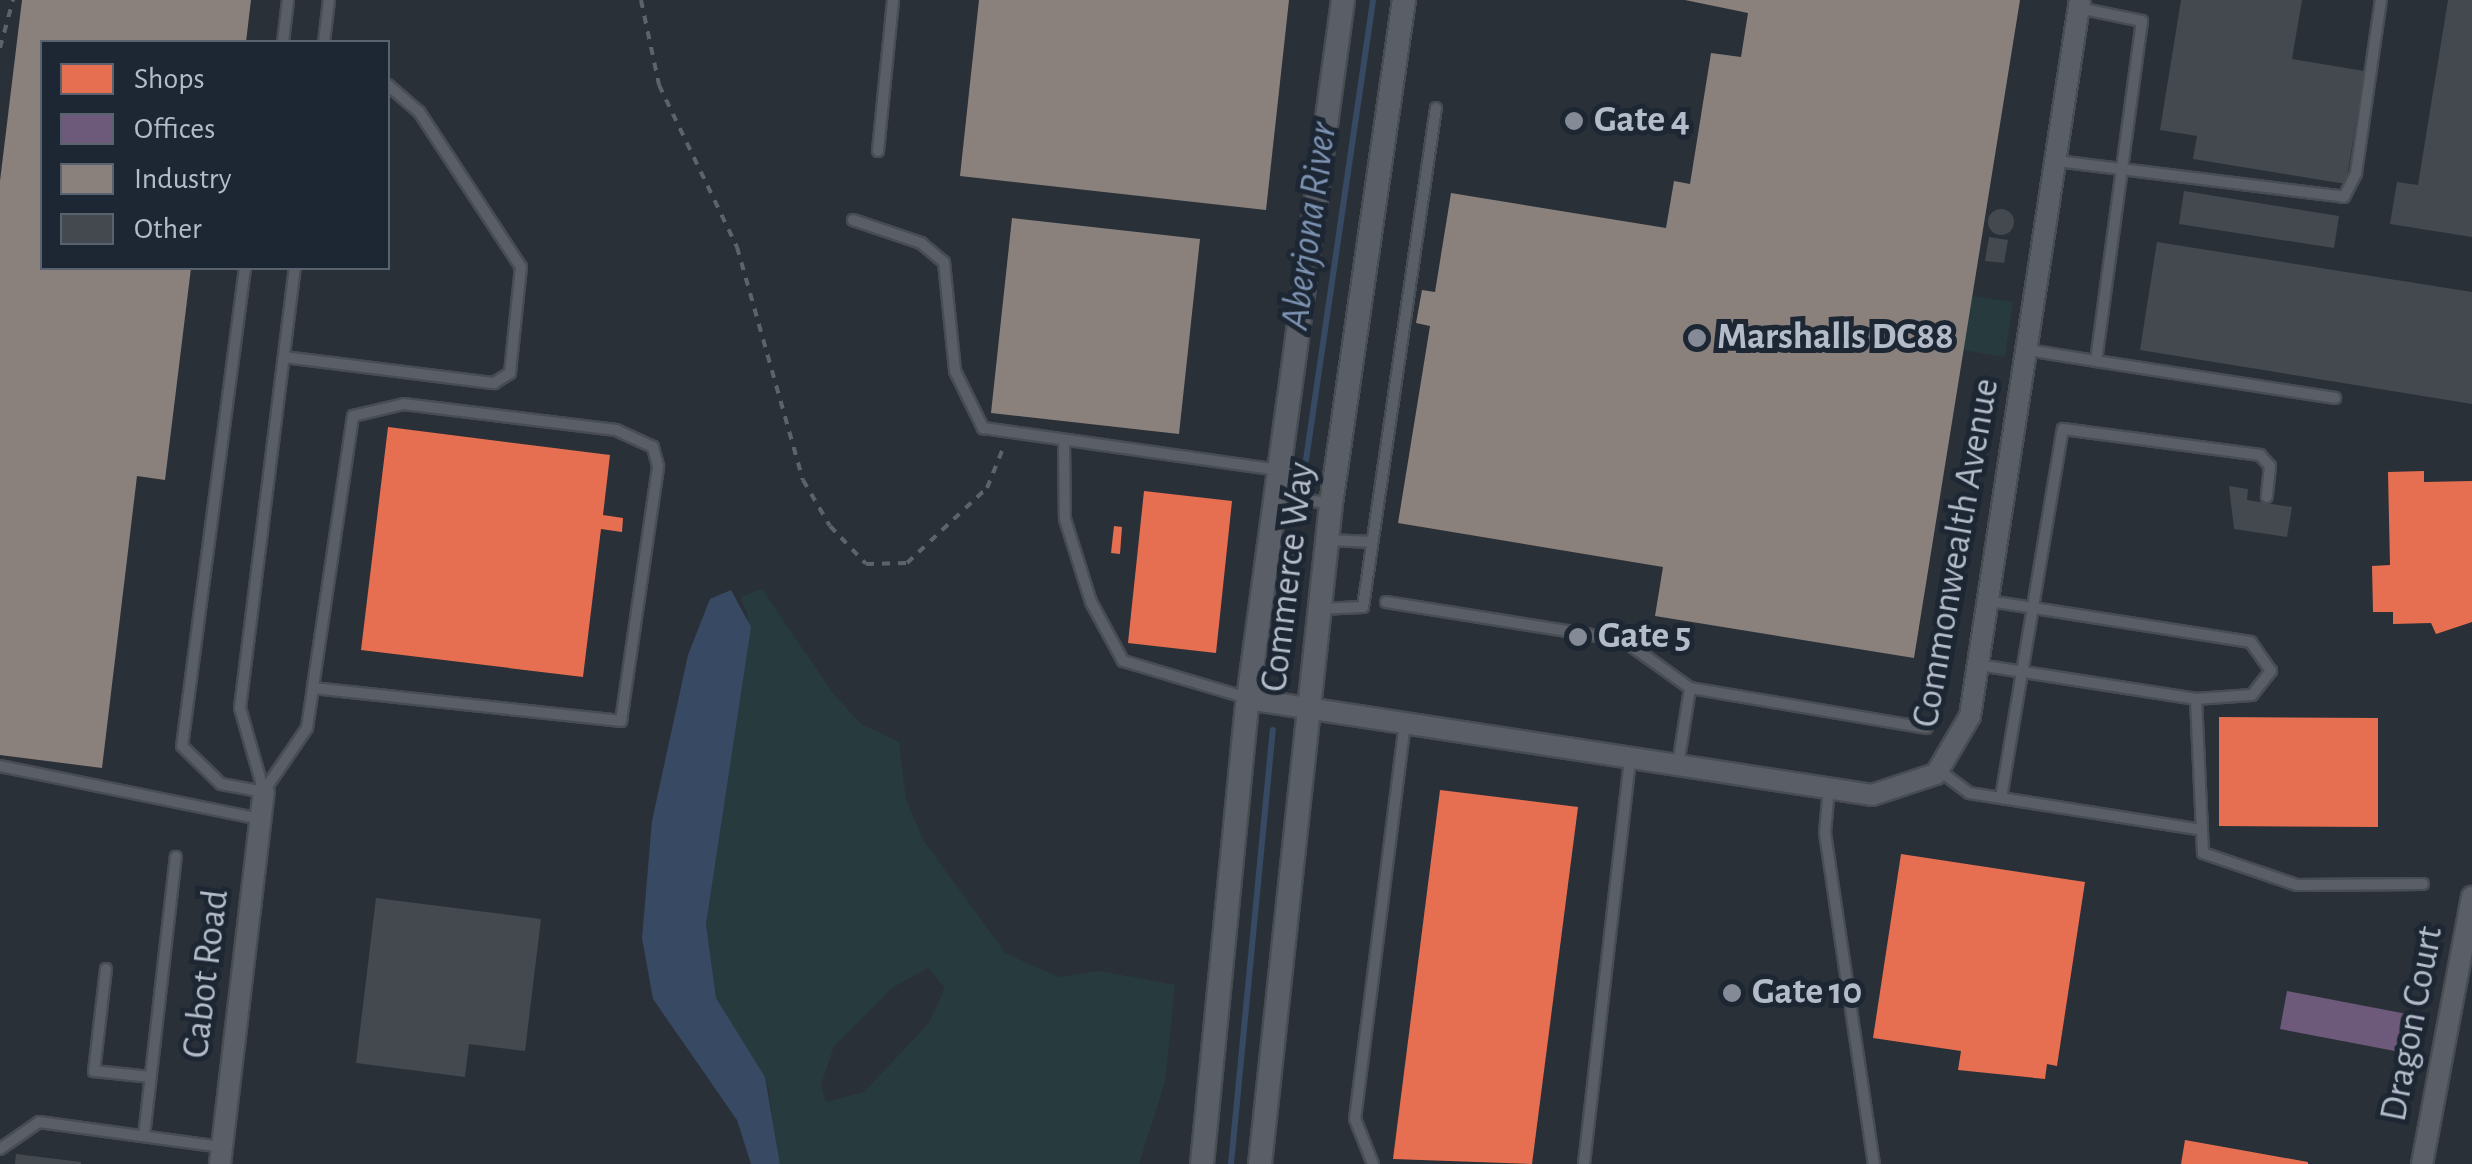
<!DOCTYPE html>
<html>
<head>
<meta charset="utf-8">
<style>
  body { margin:0 }
  #map { position:relative; width:2472px; height:1164px; overflow:hidden; background:#2a3038; font-family:"Alegreya Sans",sans-serif }
  div>[style] { position:absolute }
  .green>* { inset:0; background:#273a3e }
  .water>* { inset:0; background:#384963 }
  .shops>* { inset:0; background:#e76f51 }
  .offices>* { inset:0; background:#6d597a }
  .industry>* { inset:0; background:#8a817c }
  .stream>* { height:6px; margin:-3px; padding:0 3px; transform-origin:3px; border-radius:3px; background:#384963 }
  .building>* { inset:0; background:#444950 }
  .round { border-radius:50% }
  .path>* { height:4px; margin-top:-2px; transform-origin:0; background:repeating-linear-gradient(90deg,#5d636a 0 8px,transparent 0 16px) }
  .roads { filter:drop-shadow(2px 0 #484c53) drop-shadow(-2px 0 #484c53) drop-shadow(0 2px #484c53) drop-shadow(0 -2px #484c53) }
  .service>* { height:10px; margin:-5px; padding:0 5px; transform-origin:5px; border-radius:5px; background:#5a5e66 }
  .minor>* { height:20px; margin:-10px; padding:0 10px; transform-origin:10px; border-radius:10px; background:#5a5e66 }
  .tertiary>* { height:22px; margin:-11px; padding:0 11px; transform-origin:11px; border-radius:11px; background:#5a5e66 }
  .dots>* { width:28px; height:28px; translate:-50% -50%; box-sizing:border-box; border:5px solid #1d2633; border-radius:50% }
  span { translate:-50% -50%; white-space:nowrap; text-align:center; line-height:1.15; -webkit-text-stroke:10px #1d2633; paint-order:stroke }
  .poi-label { font-size:38px; color:#b4bcc9; font-weight:700 }
  .left { translate:0 -50%; text-align:left }
  .street-label { font-size:38px; color:#b4bcc9 }
  .water-label { font-size:40px; color:#7c92b1; font-style:italic }
  .legend { position:absolute; left:40px; top:40px; width:350px; height:230px; box-sizing:border-box; background:#1d2633; border:2px solid #59626f; margin:0; padding:12px 18px; list-style:none; font-size:30px; color:#b4bcc9 }
  .legend li { display:flex; align-items:center; gap:20px; height:50px }
  .legend b { width:50px; border:2px solid #59626f }
</style>
</head>
<body>
<div id="map">
  <div class="green">
    <i style="clip-path:polygon(1972px 296px,2013px 302px,2005px 357px,1963px 350px)"></i>
    <i style="clip-path:polygon(evenodd,762px 589px,832px 692px,861px 724px,899px 742px,906px 800px,924px 841px,1005px 953px,1059px 977px,1100px 971px,1175px 985px,1165px 1082px,1139px 1164px,780px 1164px,768px 1086px,716px 998px,706px 924px,748px 615px,740px 597px,762px 589px,928px 968px,945px 988px,929px 1023px,864px 1092px,826px 1102px,821px 1085px,834px 1046px,892px 988px,928px 968px)"></i>
  </div>
  <div class="water">
    <i style="clip-path:polygon(731px 590px,751px 627px,706px 924px,716px 998px,765px 1077px,780px 1164px,751px 1164px,737px 1120px,653px 999px,642px 938px,652px 821px,688px 655px,710px 599px)"></i>
  </div>
  <div class="shops">
    <i style="clip-path:polygon(388px 427px,610px 455px,603px 515px,623px 518px,622px 532px,601px 529px,583px 677px,361px 650px)"></i>
    <i style="clip-path:polygon(2424px 471px,2424px 482px,2472px 481px,2472px 622px,2436px 634px,2431px 623px,2393px 624px,2393px 612px,2373px 612px,2372px 566px,2390px 565px,2388px 472px)"></i>
    <i style="clip-path:polygon(1144px 491px,1232px 501px,1216px 653px,1128px 643px)"></i>
    <i style="clip-path:polygon(1114px 526px,1122px 527px,1120px 554px,1111px 553px)"></i>
    <i style="clip-path:polygon(2219px 717px,2378px 718px,2378px 827px,2219px 826px)"></i>
    <i style="clip-path:polygon(1440px 790px,1578px 807px,1532px 1164px,1393px 1159px)"></i>
    <i style="clip-path:polygon(1901px 854px,2085px 882px,2057px 1066px,2047px 1064px,2045px 1079px,1958px 1070px,1961px 1051px,1873px 1038px)"></i>
    <i style="clip-path:polygon(2185px 1140px,2308px 1162px,2308px 1164px,2181px 1164px)"></i>
  </div>
  <div class="offices">
    <i style="clip-path:polygon(2287px 991px,2407px 1014px,2400px 1052px,2280px 1029px)"></i>
  </div>
  <div class="industry">
    <i style="clip-path:polygon(22px 0,251px 0,246px 42px,42px 42px,42px 268px,191px 268px,165px 480px,137px 476px,102px 768px,0 755px,0 181px)"></i>
    <i style="clip-path:polygon(979px 0,1289px 0,1266px 210px,960px 176px)"></i>
    <i style="clip-path:polygon(1685px 0,2020px 0,1914px 658px,1655px 616px,1663px 567px,1398px 523px,1430px 326px,1416px 323px,1422px 290px,1435px 292px,1451px 193px,1666px 228px,1674px 181px,1690px 184px,1711px 53px,1741px 57px,1748px 13px)"></i>
    <i style="clip-path:polygon(1012px 218px,1200px 239px,1179px 434px,991px 413px)"></i>
  </div>
  <div class="stream">
    <i style="left:1306px;top:460px;width:465px;rotate:-81.7deg"></i>
    <i style="left:1279px;top:673px;width:140px;rotate:-83deg"></i>
    <i style="left:1231px;top:1164px;width:436px;rotate:-84.5deg"></i>
  </div>
  <div class="building">
    <i style="clip-path:polygon(2181px 0,2302px 0,2292px 59px,2364px 71px,2346px 184px,2193px 159px,2197px 136px,2160px 130px)"></i>
    <i style="clip-path:polygon(2448px 0,2472px 0,2472px 237px,2390px 224px,2397px 182px,2418px 185px)"></i>
    <i style="clip-path:polygon(2184px 191px,2339px 216px,2334px 248px,2179px 224px)"></i>
    <i class="round" style="left:1988px;top:209px;width:26px;height:26px"></i>
    <i style="clip-path:polygon(1989px 237px,2008px 240px,2004px 263px,1985px 261px)"></i>
    <i style="clip-path:polygon(2157px 242px,2472px 292px,2472px 404px,2140px 350px)"></i>
    <i style="clip-path:polygon(2229px 486px,2248px 489px,2247px 500px,2292px 507px,2287px 537px,2234px 529px)"></i>
    <i style="clip-path:polygon(376px 898px,541px 919px,525px 1051px,469px 1044px,465px 1077px,356px 1063px)"></i>
    <i style="clip-path:polygon(16px 1154px,81px 1162px,81px 1164px,15px 1164px)"></i>
  </div>
  <div class="path">
    <i style="left:641px;top:0;width:87px;rotate:78deg"></i>
    <i style="left:659px;top:85px;width:180px;rotate:64.3deg"></i>
    <i style="left:737px;top:247px;width:242px;rotate:74.2deg"></i>
    <i style="left:803px;top:480px;width:53px;rotate:59.6deg"></i>
    <i style="left:830px;top:526px;width:52px;rotate:46.5deg"></i>
    <i style="left:866px;top:564px;width:41px;rotate:-1.4deg"></i>
    <i style="left:907px;top:563px;width:110px;rotate:-43.2deg"></i>
    <i style="left:987px;top:488px;width:45px;rotate:-68deg"></i>
    <i style="left:0;top:48px;width:50px;rotate:-74.8deg"></i>
  </div>
  <div class="roads">
    <div class="service">
      <i style="left:283px;top:42px;width:42px;rotate:-83.2deg"></i>
      <i style="left:324px;top:42px;width:42px;rotate:-83.2deg"></i>
      <i style="left:878px;top:151px;width:152px;rotate:-84.3deg"></i>
      <i style="left:2057px;top:161px;width:289px;rotate:7.1deg"></i>
      <i style="left:2344px;top:197px;width:27px;rotate:-63deg"></i>
      <i style="left:2356px;top:173px;width:175px;rotate:-81.8deg"></i>
      <i style="left:853px;top:220px;width:72px;rotate:18.7deg"></i>
      <i style="left:921px;top:243px;width:30px;rotate:40deg"></i>
      <i style="left:944px;top:262px;width:110px;rotate:84.2deg"></i>
      <i style="left:955px;top:371px;width:64px;rotate:63.8deg"></i>
      <i style="left:983px;top:428px;width:297px;rotate:8.1deg"></i>
      <i style="left:245px;top:268px;width:482px;rotate:97.5deg"></i>
      <i style="left:182px;top:746px;width:54px;rotate:44.3deg"></i>
      <i style="left:221px;top:784px;width:44px;rotate:10.5deg"></i>
      <i style="left:2028px;top:350px;width:69px;rotate:9.2deg"></i>
      <i style="left:2096px;top:361px;width:343px;rotate:-82.3deg"></i>
      <i style="left:2142px;top:21px;width:64px;rotate:-168.3deg"></i>
      <i style="left:284px;top:357px;width:212px;rotate:7.1deg"></i>
      <i style="left:494px;top:383px;width:19px;rotate:-32deg"></i>
      <i style="left:510px;top:373px;width:107px;rotate:-84.1deg"></i>
      <i style="left:521px;top:267px;width:186px;rotate:-123.3deg"></i>
      <i style="left:419px;top:112px;width:41px;rotate:-138.9deg"></i>
      <i style="left:2096px;top:361px;width:242px;rotate:8.8deg"></i>
      <i style="left:1064px;top:442px;width:77px;rotate:89.3deg"></i>
      <i style="left:1065px;top:519px;width:87px;rotate:72.6deg"></i>
      <i style="left:1091px;top:602px;width:67px;rotate:61.5deg"></i>
      <i style="left:1123px;top:661px;width:129px;rotate:16.6deg"></i>
      <i style="left:1275px;top:494px;width:57px;rotate:10.1deg"></i>
      <i style="left:1328px;top:540px;width:44px;rotate:2.6deg"></i>
      <i style="left:1386px;top:602px;width:240px;rotate:9.1deg"></i>
      <i style="left:1623px;top:640px;width:82px;rotate:35.6deg"></i>
      <i style="left:1320px;top:609px;width:43px;rotate:-2.7deg"></i>
      <i style="left:1363px;top:607px;width:504px;rotate:-81.68deg"></i>
      <i style="left:1979px;top:665px;width:220px;rotate:8.9deg"></i>
      <i style="left:2196px;top:699px;width:56px;rotate:-4.1deg"></i>
      <i style="left:2252px;top:695px;width:31px;rotate:-52deg"></i>
      <i style="left:2271px;top:671px;width:35px;rotate:-125deg"></i>
      <i style="left:2251px;top:642px;width:266px;rotate:-171.1deg"></i>
      <i style="left:2196px;top:699px;width:154px;rotate:87.4deg"></i>
      <i style="left:2203px;top:853px;width:99px;rotate:18.8deg"></i>
      <i style="left:2297px;top:885px;width:126px;rotate:-0.5deg"></i>
      <i style="left:1678px;top:765px;width:78px;rotate:-81.1deg"></i>
      <i style="left:1690px;top:688px;width:240px;rotate:9.6deg"></i>
      <i style="left:0;top:766px;width:266px;rotate:11.5deg"></i>
      <i style="left:1940px;top:771px;width:36px;rotate:37deg"></i>
      <i style="left:1969px;top:793px;width:231px;rotate:9deg"></i>
      <i style="left:1829px;top:788px;width:45px;rotate:95.1deg"></i>
      <i style="left:1825px;top:833px;width:335px;rotate:81.6deg"></i>
      <i style="left:264px;top:791px;width:76px;rotate:-55.7deg"></i>
      <i style="left:307px;top:728px;width:40px;rotate:-81.5deg"></i>
      <i style="left:313px;top:688px;width:310px;rotate:6.1deg"></i>
      <i style="left:621px;top:721px;width:258px;rotate:-81.7deg"></i>
      <i style="left:658px;top:466px;width:20px;rotate:-105deg"></i>
      <i style="left:653px;top:447px;width:41px;rotate:-155.3deg"></i>
      <i style="left:616px;top:430px;width:214px;rotate:-173deg"></i>
      <i style="left:404px;top:404px;width:52px;rotate:166.8deg"></i>
      <i style="left:353px;top:416px;width:275px;rotate:98.4deg"></i>
      <i style="left:264px;top:792px;width:87px;rotate:-105.9deg"></i>
      <i style="left:240px;top:708px;width:443px;rotate:-82.9deg"></i>
      <i style="left:2001px;top:798px;width:374px;rotate:-80.5deg"></i>
      <i style="left:2063px;top:429px;width:199px;rotate:7.5deg"></i>
      <i style="left:2260px;top:455px;width:15px;rotate:48deg"></i>
      <i style="left:2270px;top:466px;width:31px;rotate:96deg"></i>
      <i style="left:106px;top:969px;width:103px;rotate:96.7deg"></i>
      <i style="left:94px;top:1071px;width:57px;rotate:6deg"></i>
      <i style="left:144px;top:1136px;width:281px;rotate:-83.5deg"></i>
      <i style="left:0;top:1149px;width:47px;rotate:-34.7deg"></i>
      <i style="left:39px;top:1122px;width:185px;rotate:7.8deg"></i>
      <i style="left:1373px;top:1164px;width:48px;rotate:-111.8deg"></i>
      <i style="left:1355px;top:1119px;width:399px;rotate:-82.8deg"></i>
      <i style="left:1584px;top:1164px;width:409px;rotate:-83.5deg"></i>
    </div>
    <div class="minor">
      <i style="left:1248px;top:699px;width:631px;rotate:8.75deg"></i>
      <i style="left:1872px;top:795px;width:67px;rotate:-18.2deg"></i>
      <i style="left:1936px;top:774px;width:67px;rotate:-59.6deg"></i>
      <i style="left:1970px;top:716px;width:724px;rotate:-81.27deg"></i>
      <i style="left:220px;top:1164px;width:375px;rotate:-83.3deg"></i>
      <i style="left:2422px;top:1164px;width:272px;rotate:-79.4deg"></i>
    </div>
    <div class="tertiary">
      <i style="left:1202px;top:1164px;width:467px;rotate:-84.4deg"></i>
      <i style="left:1248px;top:699px;width:705px;rotate:-82.26deg"></i>
      <i style="left:1260px;top:1164px;width:664px;rotate:-83.86deg"></i>
      <i style="left:1331px;top:504px;width:509px;rotate:-81.76deg"></i>
    </div>
  </div>
  <div class="dots">
    <i style="left:1574px;top:121px;background:#848b96"></i>
    <i style="left:1697px;top:338px;background:#848b96"></i>
    <i style="left:1578px;top:637px;background:#848b96"></i>
    <i style="left:1732px;top:993px;background:#848b96"></i>
  </div>
  <div class="poi-label">
    <span class="left" style="left:1594px;top:121px">Gate 4</span>
    <span class="left" style="left:1717px;top:338px">Marshalls DC88</span>
    <span class="left" style="left:1598px;top:637px">Gate 5</span>
    <span class="left" style="left:1752px;top:993px">Gate 10</span>
  </div>
  <div class="street-label">
    <span style="left:1957px;top:553px;rotate:-80deg">Commonwealth Avenue</span>
    <span style="left:1289px;top:577px;rotate:-83deg">Commerce Way</span>
    <span style="left:207px;top:974px;rotate:-83deg">Cabot Road</span>
    <span style="left:2413px;top:1024px;rotate:-79deg">Dragon Court</span>
  </div>
  <div class="water-label">
    <span style="left:1309px;top:226px;rotate:-82deg">Aberjona River</span>
  </div>
  <ul class="legend">
  <li><b style="height:28px;background:#e76f51"></b>Shops</li>
  <li><b style="height:28px;background:#6d597a"></b>Offices</li>
  <li><b style="height:28px;background:#8a817c"></b>Industry</li>
  <li><b style="height:28px;background:#444950"></b>Other</li>
  </ul>
</div>
</body>
</html>
